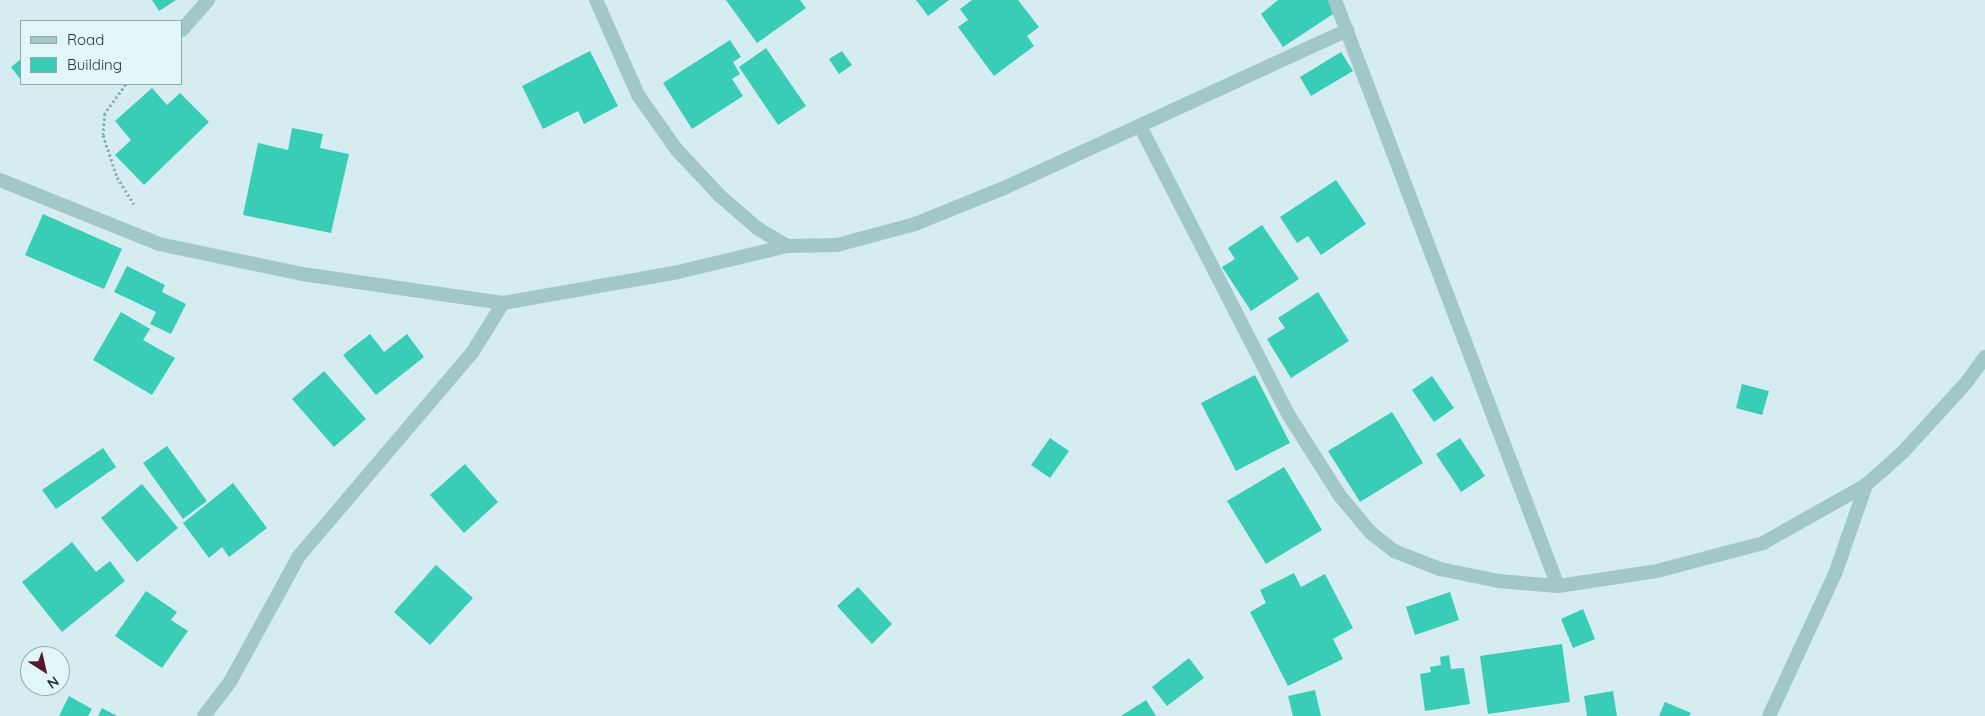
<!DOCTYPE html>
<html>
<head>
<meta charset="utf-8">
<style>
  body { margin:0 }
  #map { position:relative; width:1985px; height:716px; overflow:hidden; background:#d5edf1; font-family:Quicksand,sans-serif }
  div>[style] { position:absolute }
  .building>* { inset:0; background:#39ccb6 }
  .path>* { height:3px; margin-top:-1.5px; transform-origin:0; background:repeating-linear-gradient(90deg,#8bb3b5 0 2.5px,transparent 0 5px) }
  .minor>* { height:14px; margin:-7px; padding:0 7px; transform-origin:7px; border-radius:7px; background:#a1c7c9 }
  span { translate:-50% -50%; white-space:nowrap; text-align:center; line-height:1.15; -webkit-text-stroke:4.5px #e1f6f9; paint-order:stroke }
  .legend { position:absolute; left:20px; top:20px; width:162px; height:65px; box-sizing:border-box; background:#e1f6f9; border:1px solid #95a8a9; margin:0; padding:6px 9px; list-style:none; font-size:15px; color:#243332 }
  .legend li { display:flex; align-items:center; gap:10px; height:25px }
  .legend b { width:25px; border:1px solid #95a8a9 }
  .north { position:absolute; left:20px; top:646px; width:50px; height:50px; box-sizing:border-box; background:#e1f6f9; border:1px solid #95a8a9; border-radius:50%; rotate:145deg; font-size:14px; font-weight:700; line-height:20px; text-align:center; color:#243332 }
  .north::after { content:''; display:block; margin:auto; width:18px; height:22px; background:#56182c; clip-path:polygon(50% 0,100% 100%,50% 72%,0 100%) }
</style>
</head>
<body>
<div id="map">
  <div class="building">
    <i style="clip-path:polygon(152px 0,176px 0,159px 11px)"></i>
    <i style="clip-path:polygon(726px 0,800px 0,806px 8px,757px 43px)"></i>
    <i style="clip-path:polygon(916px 0,949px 0,928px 16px)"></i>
    <i style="clip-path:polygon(972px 0,1018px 0,1039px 27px,1027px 36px,1034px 46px,994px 76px,958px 27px,968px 20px,960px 9px)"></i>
    <i style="clip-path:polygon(1278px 0,1328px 0,1336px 12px,1283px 47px,1261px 14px)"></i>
    <i style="clip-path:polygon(730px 40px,741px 57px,733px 62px,740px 74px,732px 79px,743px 96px,692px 129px,663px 83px)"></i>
    <i style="clip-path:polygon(766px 48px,806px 106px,778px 125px,739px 67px)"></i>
    <i style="clip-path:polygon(590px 51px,618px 106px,584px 124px,578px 111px,543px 129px,522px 86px)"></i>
    <i style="clip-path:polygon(842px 51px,852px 65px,839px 74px,829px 59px)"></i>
    <i style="clip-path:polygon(1341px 52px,1353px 71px,1311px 96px,1300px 77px)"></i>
    <i style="clip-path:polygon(21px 59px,21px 80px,11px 67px)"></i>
    <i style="clip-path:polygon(152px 88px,167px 105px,180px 93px,209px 122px,144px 185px,115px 155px,131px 140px,115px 121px)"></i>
    <i style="clip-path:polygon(292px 128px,323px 134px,320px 148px,349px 154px,331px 233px,243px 215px,258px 143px,288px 150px)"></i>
    <i style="clip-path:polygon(1336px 180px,1366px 224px,1321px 255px,1308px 236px,1297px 243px,1280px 217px)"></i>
    <i style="clip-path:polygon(43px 214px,122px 249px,104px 289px,25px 255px)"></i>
    <i style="clip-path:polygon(1262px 225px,1299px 279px,1251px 311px,1222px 267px,1235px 259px,1228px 248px)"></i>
    <i style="clip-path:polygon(127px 266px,165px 285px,162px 292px,186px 304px,171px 334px,150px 324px,156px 312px,114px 292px)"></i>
    <i style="clip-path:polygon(1318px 292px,1349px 341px,1291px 378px,1267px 339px,1285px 328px,1278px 318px)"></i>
    <i style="clip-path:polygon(121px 312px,150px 329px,143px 340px,175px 358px,152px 395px,93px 360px)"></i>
    <i style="clip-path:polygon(370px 334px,384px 352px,407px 334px,424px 357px,376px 395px,343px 355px)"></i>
    <i style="clip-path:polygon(324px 371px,366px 419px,334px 447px,292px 399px)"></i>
    <i style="clip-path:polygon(1255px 375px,1290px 443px,1236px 471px,1201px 403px)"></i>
    <i style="clip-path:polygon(1432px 376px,1454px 408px,1434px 422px,1412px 390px)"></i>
    <i style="clip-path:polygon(1742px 384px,1769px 391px,1762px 415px,1736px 408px)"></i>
    <i style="clip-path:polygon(1392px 412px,1423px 463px,1360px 502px,1328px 451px)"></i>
    <i style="clip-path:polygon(1050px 438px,1069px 451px,1050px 478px,1031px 465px)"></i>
    <i style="clip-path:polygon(1460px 438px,1485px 476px,1461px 492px,1436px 454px)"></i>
    <i style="clip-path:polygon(167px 446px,207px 501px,183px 519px,143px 463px)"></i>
    <i style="clip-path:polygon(103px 448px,116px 467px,56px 509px,42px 490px)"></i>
    <i style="clip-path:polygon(465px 464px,498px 502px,464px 533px,430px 495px)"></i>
    <i style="clip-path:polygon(1284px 467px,1322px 530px,1266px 564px,1227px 501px)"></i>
    <i style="clip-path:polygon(233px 483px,267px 528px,229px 557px,222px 547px,209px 558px,183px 523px)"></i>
    <i style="clip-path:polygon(142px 484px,178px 528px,137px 562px,101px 518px)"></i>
    <i style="clip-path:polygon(72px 542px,96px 572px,110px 561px,125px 581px,62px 632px,22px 582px)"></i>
    <i style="clip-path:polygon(436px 565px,473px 598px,430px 645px,394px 612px)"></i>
    <i style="clip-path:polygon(1294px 573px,1301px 587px,1325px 574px,1353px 628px,1333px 639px,1343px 659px,1288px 686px,1250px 612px,1266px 603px,1260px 590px)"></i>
    <i style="clip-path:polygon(858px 587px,892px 624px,872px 644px,837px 606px)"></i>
    <i style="clip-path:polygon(146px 591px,177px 612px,171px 620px,188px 631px,162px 668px,115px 636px)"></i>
    <i style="clip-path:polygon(1450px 592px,1459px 620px,1415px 635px,1406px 607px)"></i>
    <i style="clip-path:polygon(1583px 609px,1595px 639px,1573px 648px,1561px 619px)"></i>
    <i style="clip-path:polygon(1562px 644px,1570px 702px,1488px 714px,1480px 656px)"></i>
    <i style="clip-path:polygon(1449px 655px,1451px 669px,1464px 668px,1470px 704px,1425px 711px,1420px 674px,1431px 672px,1430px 667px,1441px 665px,1440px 657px)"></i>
    <i style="clip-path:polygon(1189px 658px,1204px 678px,1167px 706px,1152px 687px)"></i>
    <i style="clip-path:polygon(1315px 690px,1321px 716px,1293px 716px,1288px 696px)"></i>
    <i style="clip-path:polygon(1613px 691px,1617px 716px,1587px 716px,1584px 696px)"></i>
    <i style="clip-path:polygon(69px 696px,92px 709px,88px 716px,59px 716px)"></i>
    <i style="clip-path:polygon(1146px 700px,1156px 716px,1121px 716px)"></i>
    <i style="clip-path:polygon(1665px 702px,1691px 713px,1689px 716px,1659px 716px)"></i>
    <i style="clip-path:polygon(102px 708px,117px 716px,98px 716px)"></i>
  </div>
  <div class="path">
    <i style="left:126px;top:84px;width:36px;rotate:126deg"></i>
    <i style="left:105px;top:113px;width:22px;rotate:95deg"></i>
    <i style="left:103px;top:135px;width:44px;rotate:71.6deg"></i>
    <i style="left:117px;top:177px;width:32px;rotate:58deg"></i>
  </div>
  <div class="minor">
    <i style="left:596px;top:0;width:104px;rotate:66.1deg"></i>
    <i style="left:638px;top:95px;width:67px;rotate:54.7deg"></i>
    <i style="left:677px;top:150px;width:63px;rotate:46.9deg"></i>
    <i style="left:720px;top:196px;width:49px;rotate:40.9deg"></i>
    <i style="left:757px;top:228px;width:35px;rotate:31deg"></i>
    <i style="left:787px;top:246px;width:50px;rotate:-1.1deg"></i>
    <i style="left:837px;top:245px;width:81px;rotate:-15.1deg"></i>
    <i style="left:915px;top:224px;width:96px;rotate:-22deg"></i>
    <i style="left:1004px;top:188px;width:378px;rotate:-24.7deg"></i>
    <i style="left:1335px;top:0;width:627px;rotate:69.17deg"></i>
    <i style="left:182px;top:30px;width:40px;rotate:-49deg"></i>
    <i style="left:1140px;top:126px;width:324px;rotate:62.8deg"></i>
    <i style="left:1288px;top:414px;width:97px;rotate:57.6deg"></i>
    <i style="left:1340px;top:496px;width:48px;rotate:50deg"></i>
    <i style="left:1371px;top:533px;width:29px;rotate:38deg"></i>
    <i style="left:1394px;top:551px;width:49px;rotate:21.4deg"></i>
    <i style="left:1440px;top:569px;width:59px;rotate:11.7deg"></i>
    <i style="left:1498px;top:581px;width:60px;rotate:4.8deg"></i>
    <i style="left:1558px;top:586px;width:100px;rotate:-8.6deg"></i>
    <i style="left:1657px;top:571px;width:110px;rotate:-14.8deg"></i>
    <i style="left:1763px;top:543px;width:118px;rotate:-29.4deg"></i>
    <i style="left:1866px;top:485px;width:50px;rotate:-41.7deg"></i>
    <i style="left:1903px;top:452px;width:93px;rotate:-47.6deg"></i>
    <i style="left:1966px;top:383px;width:32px;rotate:-54deg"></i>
    <i style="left:0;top:180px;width:171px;rotate:21.9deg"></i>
    <i style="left:159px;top:244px;width:146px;rotate:11.8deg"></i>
    <i style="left:302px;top:274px;width:203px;rotate:8.2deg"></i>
    <i style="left:503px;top:303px;width:178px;rotate:-10deg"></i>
    <i style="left:678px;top:272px;width:112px;rotate:-13.4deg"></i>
    <i style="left:204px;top:716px;width:43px;rotate:-52.6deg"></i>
    <i style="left:230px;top:682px;width:144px;rotate:-61.3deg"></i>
    <i style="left:299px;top:556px;width:267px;rotate:-49.6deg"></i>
    <i style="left:472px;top:353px;width:59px;rotate:-58.2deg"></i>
    <i style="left:1769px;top:716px;width:157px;rotate:-65.1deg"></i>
    <i style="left:1835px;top:574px;width:94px;rotate:-70.8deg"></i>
  </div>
  <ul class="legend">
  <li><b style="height:6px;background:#a1c7c9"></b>Road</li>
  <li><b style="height:14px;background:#39ccb6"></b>Building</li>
  </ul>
  <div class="north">N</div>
</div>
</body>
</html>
